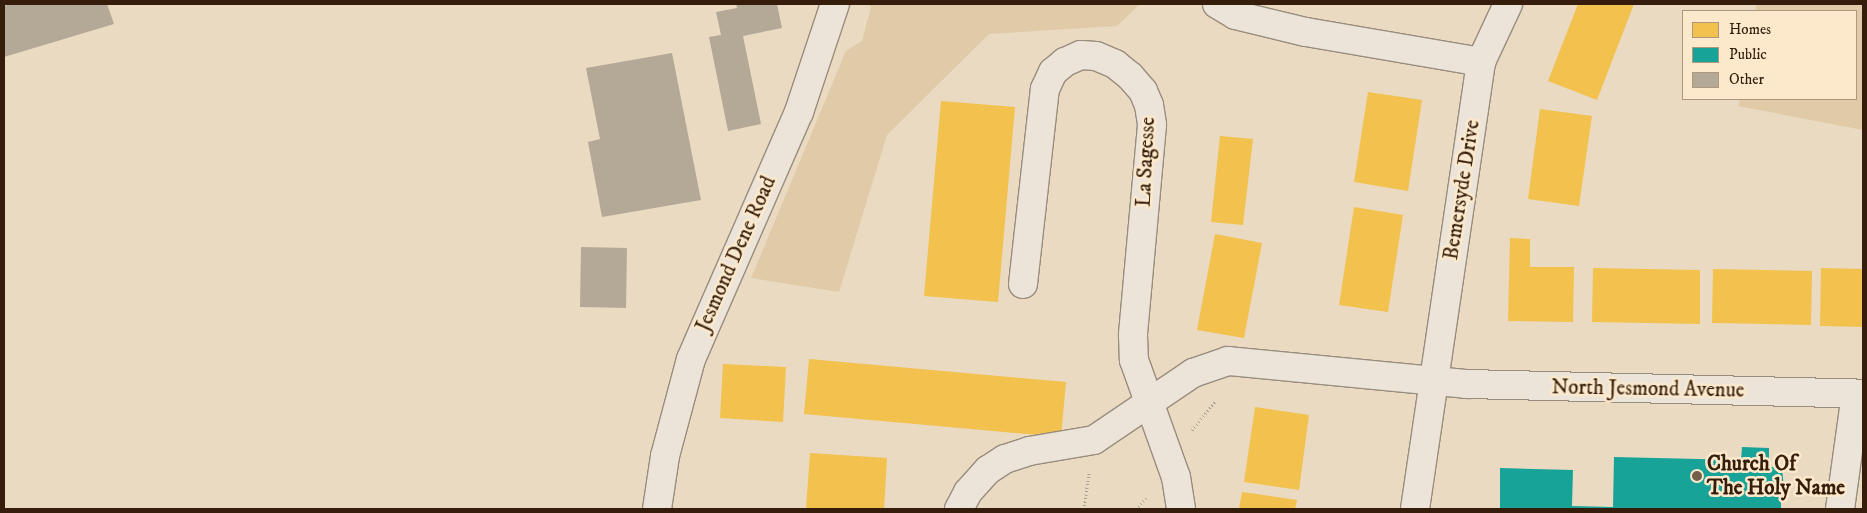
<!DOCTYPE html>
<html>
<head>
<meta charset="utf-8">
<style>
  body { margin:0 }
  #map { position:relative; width:1867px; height:513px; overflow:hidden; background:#e9dac1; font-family:"IM FELL DW Pica",serif }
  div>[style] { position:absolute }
  .green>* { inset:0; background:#e0caa8 }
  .homes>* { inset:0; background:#f2c14e }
  .public>* { inset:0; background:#17a398 }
  .building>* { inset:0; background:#b4a897 }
  .path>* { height:3px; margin-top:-1.5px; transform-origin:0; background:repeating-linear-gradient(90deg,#a9a096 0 1px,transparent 0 3.5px) }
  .roads { filter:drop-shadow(1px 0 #988c7d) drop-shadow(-1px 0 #988c7d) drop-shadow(0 1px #988c7d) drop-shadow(0 -1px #988c7d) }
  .minor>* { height:28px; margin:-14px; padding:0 14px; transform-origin:14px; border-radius:14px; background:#ece4d8 }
  .dots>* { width:14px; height:14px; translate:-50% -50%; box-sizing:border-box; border:2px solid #fce9cc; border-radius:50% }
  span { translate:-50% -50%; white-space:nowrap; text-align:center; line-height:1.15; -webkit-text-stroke:5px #fce9cc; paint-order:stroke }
  .street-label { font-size:21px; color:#361d0b }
  .poi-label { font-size:21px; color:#361d0b; font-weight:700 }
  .left { translate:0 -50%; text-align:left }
  .frame { position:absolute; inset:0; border:5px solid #361d0b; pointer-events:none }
  .legend { position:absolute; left:1682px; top:10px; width:175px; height:90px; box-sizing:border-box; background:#fce9cc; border:1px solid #ad977f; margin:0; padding:6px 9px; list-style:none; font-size:15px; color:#361d0b }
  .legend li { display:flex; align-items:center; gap:10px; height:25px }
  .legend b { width:25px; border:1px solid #ad977f }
</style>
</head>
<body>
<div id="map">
  <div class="green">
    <i style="clip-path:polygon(868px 4px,1140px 4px,1117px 26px,989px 34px,887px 135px,839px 292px,751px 278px,846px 51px,862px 41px,871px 7px)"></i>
    <i style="clip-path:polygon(1757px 4px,1863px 4px,1863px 130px,1738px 106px,1740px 99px,1856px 99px,1856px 11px,1755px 11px)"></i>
  </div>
  <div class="homes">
    <i style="clip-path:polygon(1578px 4px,1634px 4px,1597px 100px,1548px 81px)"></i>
    <i style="clip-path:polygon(1368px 92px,1422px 100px,1408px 191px,1354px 182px)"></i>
    <i style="clip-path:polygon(941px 101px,1015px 107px,998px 302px,924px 296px)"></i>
    <i style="clip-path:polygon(1540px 109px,1592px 116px,1579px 206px,1528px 199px)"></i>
    <i style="clip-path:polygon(1220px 136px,1253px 139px,1243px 225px,1211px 222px)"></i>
    <i style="clip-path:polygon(1354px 207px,1403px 215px,1388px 312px,1339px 305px)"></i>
    <i style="clip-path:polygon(1215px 234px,1262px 243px,1244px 338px,1197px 330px)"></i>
    <i style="clip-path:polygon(1510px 238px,1530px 239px,1530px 267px,1574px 267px,1573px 322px,1508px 321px)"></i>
    <i style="clip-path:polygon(1593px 268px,1700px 270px,1700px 324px,1592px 322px)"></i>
    <i style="clip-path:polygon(1821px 268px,1863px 269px,1863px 327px,1820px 326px)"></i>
    <i style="clip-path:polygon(1713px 269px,1812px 271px,1811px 325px,1712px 323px)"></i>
    <i style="clip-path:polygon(809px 359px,1066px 382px,1061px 437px,804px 414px)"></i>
    <i style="clip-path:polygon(723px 364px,786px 367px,783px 422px,720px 418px)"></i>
    <i style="clip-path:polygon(1255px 407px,1309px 415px,1299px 490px,1244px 482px)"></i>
    <i style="clip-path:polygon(810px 453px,887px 458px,884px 509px,806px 509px)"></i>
    <i style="clip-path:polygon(1242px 492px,1297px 500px,1295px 509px,1239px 509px)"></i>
  </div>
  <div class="public">
    <i style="clip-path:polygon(1742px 447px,1769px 448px,1769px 467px,1782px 467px,1785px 501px,1781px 501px,1781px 509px,1500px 509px,1500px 468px,1573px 470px,1572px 506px,1613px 507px,1614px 457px,1741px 460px)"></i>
  </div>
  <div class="building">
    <i style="clip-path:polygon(11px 4px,107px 4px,114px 24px,4px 57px,4px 6px)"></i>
    <i style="clip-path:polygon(736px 4px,777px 4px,782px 28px,743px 36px,761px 124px,728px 131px,709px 37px,721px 35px,716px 12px,737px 8px)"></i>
    <i style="clip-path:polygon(672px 53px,701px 200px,602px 217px,588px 142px,600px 139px,586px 68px)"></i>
    <i style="clip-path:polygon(581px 247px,627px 248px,626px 308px,580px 307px)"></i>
  </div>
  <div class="path">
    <i style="left:1192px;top:430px;width:38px;rotate:-51deg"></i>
    <i style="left:1084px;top:509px;width:36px;rotate:-82deg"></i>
    <i style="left:1136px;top:509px;width:16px;rotate:-47deg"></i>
  </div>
  <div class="roads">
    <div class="minor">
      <i style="left:1217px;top:4px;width:21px;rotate:31deg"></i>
      <i style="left:1235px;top:15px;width:73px;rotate:13.5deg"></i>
      <i style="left:1306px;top:32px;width:178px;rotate:9.7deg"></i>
      <i style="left:1023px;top:284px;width:196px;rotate:-83.6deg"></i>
      <i style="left:1045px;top:89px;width:19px;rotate:-65deg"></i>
      <i style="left:1053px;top:72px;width:16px;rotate:-40deg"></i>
      <i style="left:1065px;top:62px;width:17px;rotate:-24deg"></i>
      <i style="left:1081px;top:55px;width:15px;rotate:4deg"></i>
      <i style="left:1096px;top:56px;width:21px;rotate:23deg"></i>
      <i style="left:1115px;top:64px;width:19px;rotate:39deg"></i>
      <i style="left:1130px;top:76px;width:20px;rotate:49deg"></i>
      <i style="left:1143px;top:91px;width:15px;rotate:67deg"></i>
      <i style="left:1149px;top:105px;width:20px;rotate:81deg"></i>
      <i style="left:1152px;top:125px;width:211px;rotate:95.2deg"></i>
      <i style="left:1133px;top:335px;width:25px;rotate:88deg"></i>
      <i style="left:1134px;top:360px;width:124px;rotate:70.3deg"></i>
      <i style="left:1176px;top:477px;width:32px;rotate:81deg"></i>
      <i style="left:657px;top:509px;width:54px;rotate:-81.4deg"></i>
      <i style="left:665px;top:456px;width:100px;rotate:-75deg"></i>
      <i style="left:691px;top:359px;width:270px;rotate:-66.4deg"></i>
      <i style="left:799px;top:112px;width:114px;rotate:-71.6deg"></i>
      <i style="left:959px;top:509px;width:19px;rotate:-62deg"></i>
      <i style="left:968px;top:492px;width:30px;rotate:-48deg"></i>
      <i style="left:988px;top:470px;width:20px;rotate:-33deg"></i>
      <i style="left:1005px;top:459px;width:25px;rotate:-18deg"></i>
      <i style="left:1029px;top:451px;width:66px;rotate:-9.6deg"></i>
      <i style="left:1094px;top:440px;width:120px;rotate:-34.1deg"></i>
      <i style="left:1193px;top:373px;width:37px;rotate:-19deg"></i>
      <i style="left:1228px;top:361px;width:240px;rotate:5.5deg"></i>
      <i style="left:1467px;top:384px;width:396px;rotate:1.4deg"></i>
      <i style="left:1415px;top:509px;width:452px;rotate:-81.6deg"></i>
      <i style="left:1481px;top:62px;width:64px;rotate:-65deg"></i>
      <i style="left:1840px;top:509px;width:116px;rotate:-82.1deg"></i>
    </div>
  </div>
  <div class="dots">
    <i style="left:1697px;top:476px;background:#755f4b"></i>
  </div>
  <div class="street-label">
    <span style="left:1146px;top:162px;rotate:-87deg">La Sagesse</span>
    <span style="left:1462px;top:190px;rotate:-81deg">Bemersyde Drive</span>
    <span style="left:736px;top:254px;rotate:-66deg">Jesmond Dene Road</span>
    <span style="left:1648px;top:389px;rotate:1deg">North Jesmond Avenue</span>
  </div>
  <div class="poi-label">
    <span class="left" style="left:1707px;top:476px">Church Of<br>The Holy Name</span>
  </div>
  <div class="frame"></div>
  <ul class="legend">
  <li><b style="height:14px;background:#f2c14e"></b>Homes</li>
  <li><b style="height:14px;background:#17a398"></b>Public</li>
  <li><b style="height:14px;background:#b4a897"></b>Other</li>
  </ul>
</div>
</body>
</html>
